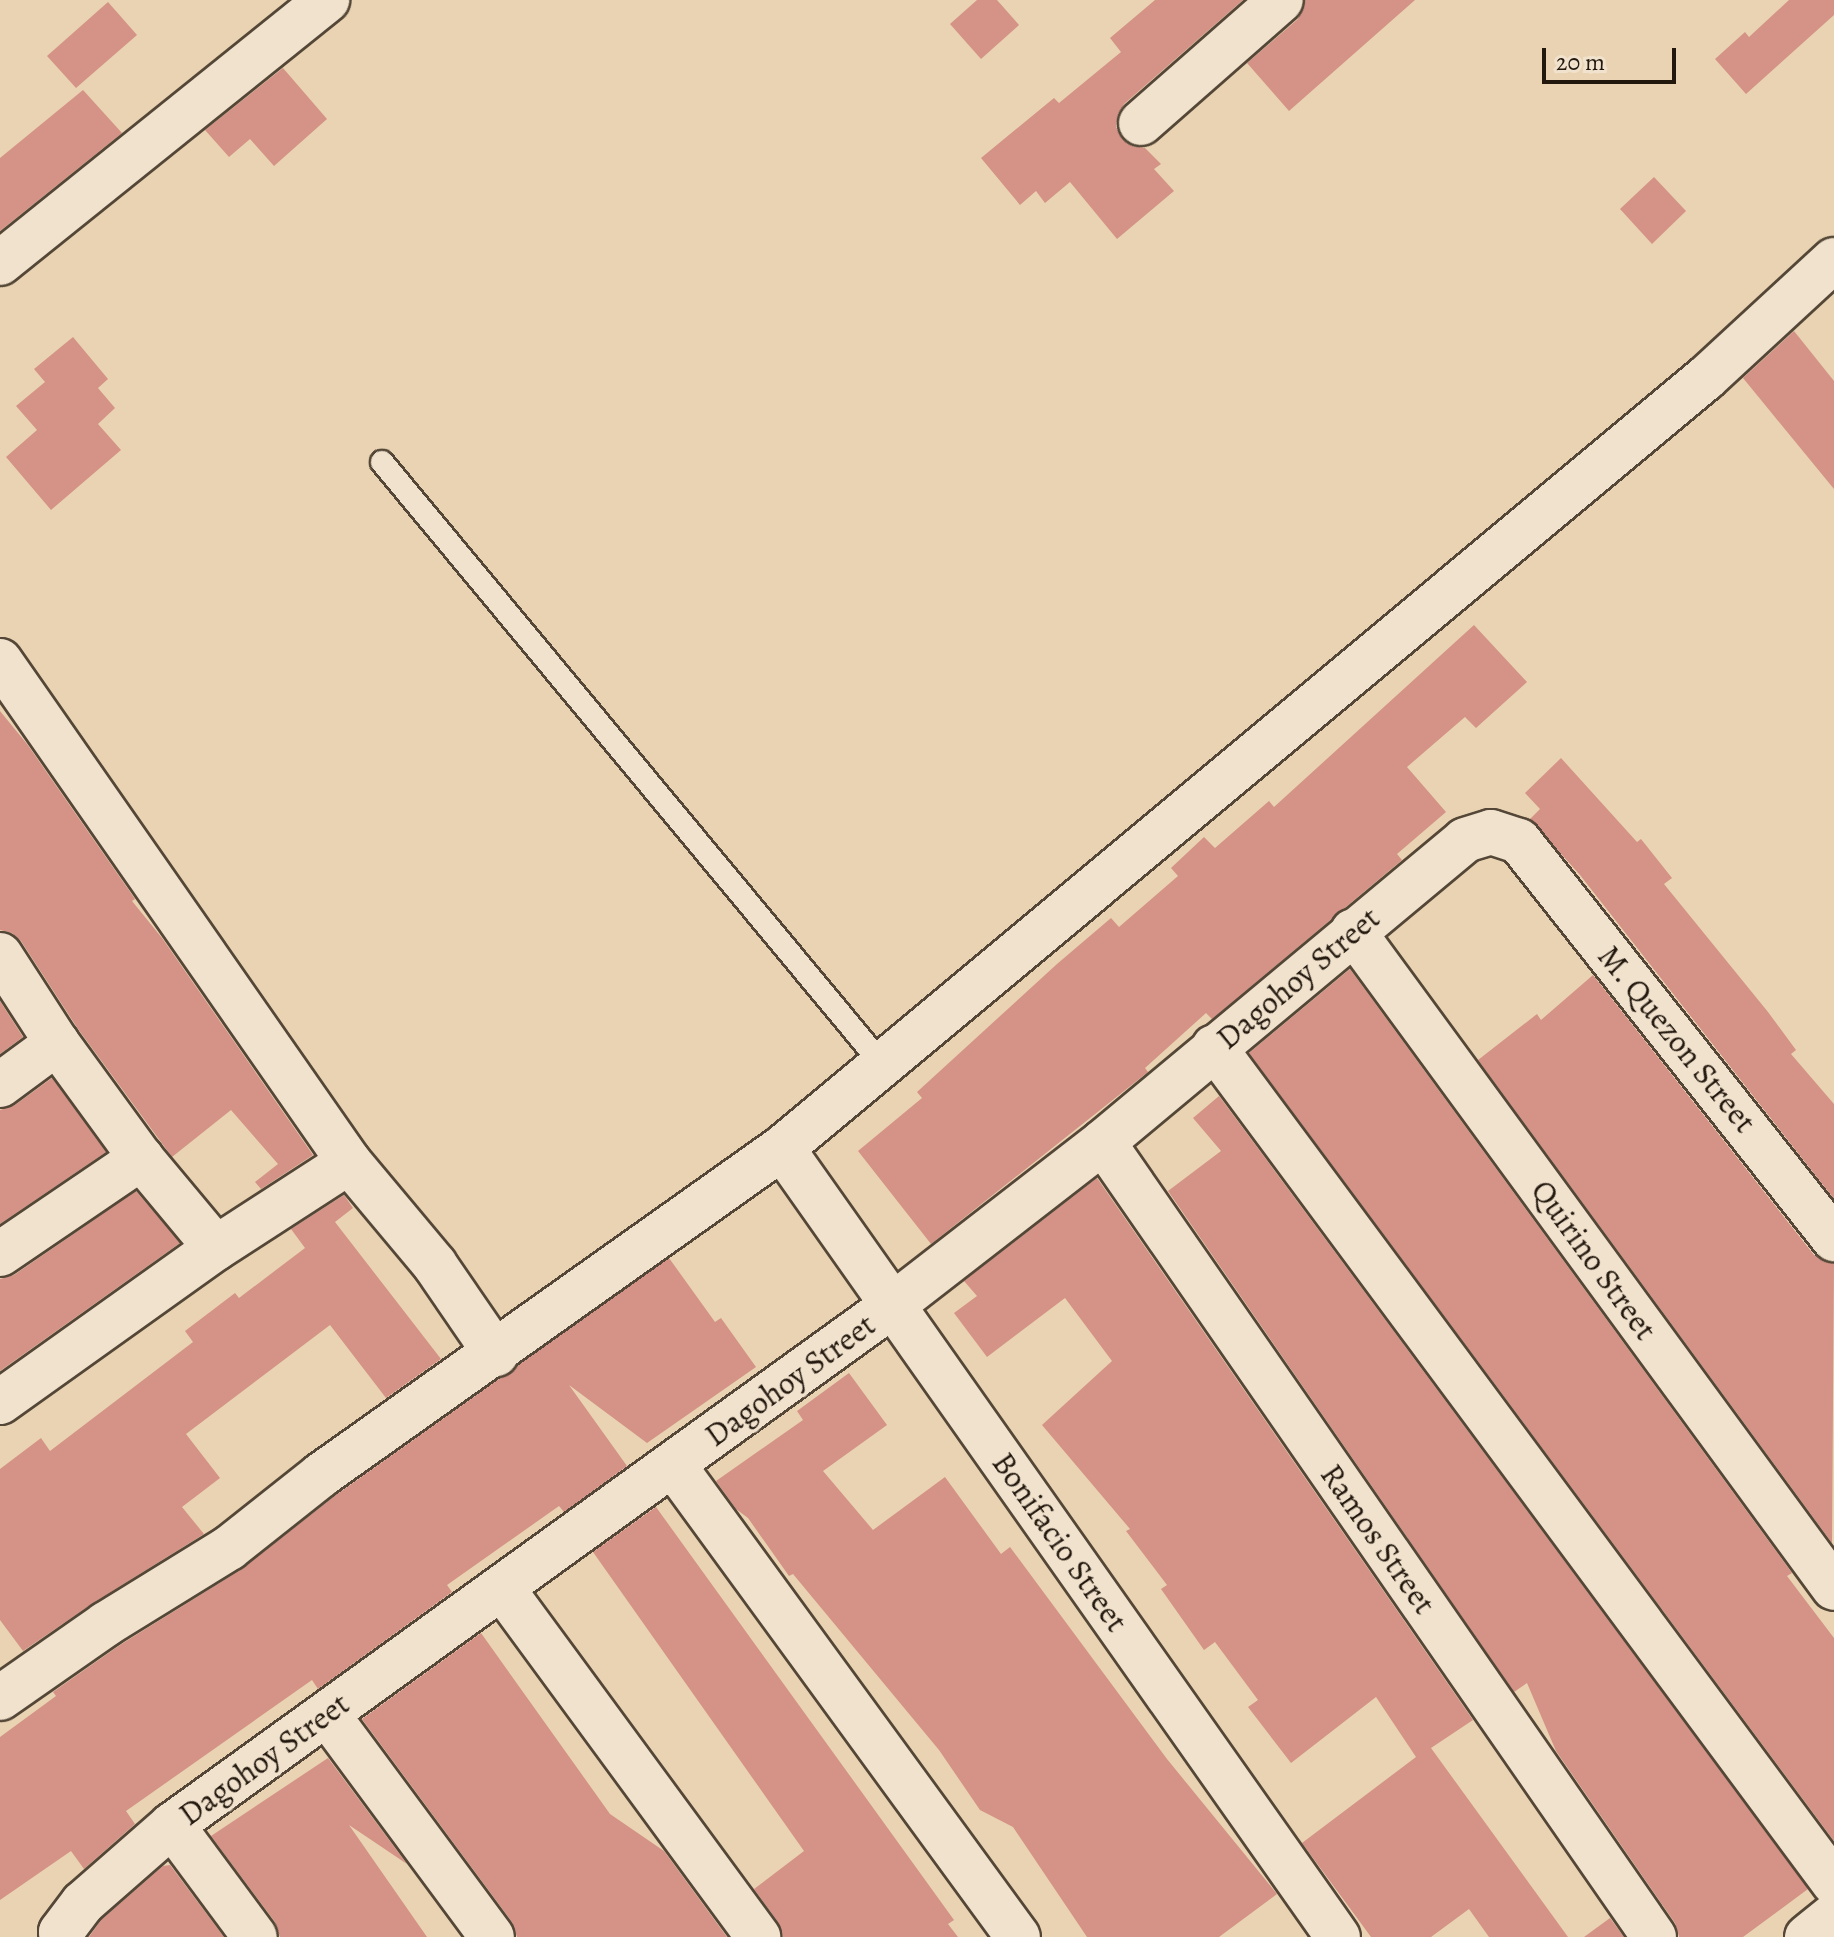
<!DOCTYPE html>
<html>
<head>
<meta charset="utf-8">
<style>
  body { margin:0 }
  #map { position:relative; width:1834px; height:1937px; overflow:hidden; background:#e9d3b2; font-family:Alegreya,serif }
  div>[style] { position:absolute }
  .building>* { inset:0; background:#d49386 }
  .roads { filter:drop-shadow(2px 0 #544737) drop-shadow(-2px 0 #544737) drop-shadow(0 2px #544737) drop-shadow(0 -2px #544737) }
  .service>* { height:22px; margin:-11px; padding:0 11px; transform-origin:11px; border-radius:11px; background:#f1e2cd }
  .minor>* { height:44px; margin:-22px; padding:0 22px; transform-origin:22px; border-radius:22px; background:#f1e2cd }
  span { translate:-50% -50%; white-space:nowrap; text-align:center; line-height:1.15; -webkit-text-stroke:7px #f1e2cd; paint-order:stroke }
  .street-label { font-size:32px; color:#22180e }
  .scale { position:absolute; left:1542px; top:48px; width:134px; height:36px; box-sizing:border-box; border:4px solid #22180e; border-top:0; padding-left:10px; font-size:24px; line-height:28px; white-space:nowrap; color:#22180e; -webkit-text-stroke:6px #f1e2cd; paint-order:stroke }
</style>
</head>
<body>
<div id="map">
  <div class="building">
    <i style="clip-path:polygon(977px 0,997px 0,1019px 25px,981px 59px,950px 24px)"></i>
    <i style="clip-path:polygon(1155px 0,1243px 0,1124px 104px,1118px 114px,1116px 127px,1122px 139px,1132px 146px,1145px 148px,1161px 164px,1154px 169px,1174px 191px,1117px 239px,1070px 182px,1045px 203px,1036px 191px,1020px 205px,981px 158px,1054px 98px,1059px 103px,1121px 52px,1110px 38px)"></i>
    <i style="clip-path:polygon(1305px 0,1415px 0,1289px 111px,1247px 63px,1298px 19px)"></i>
    <i style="clip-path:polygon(1789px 0,1834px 0,1834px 15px,1746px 94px,1715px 59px,1745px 32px,1749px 37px)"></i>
    <i style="clip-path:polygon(108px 2px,137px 35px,76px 88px,47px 56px)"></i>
    <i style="clip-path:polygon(283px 68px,327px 119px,274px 166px,250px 139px,229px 157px,205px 130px)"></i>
    <i style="clip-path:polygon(83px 90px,122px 133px,0 231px,0 158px)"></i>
    <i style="clip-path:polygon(1654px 177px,1686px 211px,1652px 244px,1620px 209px)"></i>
    <i style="clip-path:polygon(1794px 331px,1834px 381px,1834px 489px,1743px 378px)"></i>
    <i style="clip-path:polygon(73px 337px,108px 379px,98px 388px,115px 408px,98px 424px,121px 450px,51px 510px,6px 457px,37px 430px,16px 406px,45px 382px,34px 369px)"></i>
    <i style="clip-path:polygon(1474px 625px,1527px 682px,1476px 728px,1465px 717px,1407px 767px,1446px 812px,1397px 854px,1402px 860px,1212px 1019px,1206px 1013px,1145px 1068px,1148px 1072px,931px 1244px,858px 1151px,922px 1098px,917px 1092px,1057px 964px,1111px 918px,1119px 927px,1178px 876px,1171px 868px,1204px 837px,1215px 848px,1269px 801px,1274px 807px)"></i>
    <i style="clip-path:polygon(0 711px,27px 744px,135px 899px,132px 901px,162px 938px,313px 1155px,261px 1189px,255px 1182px,278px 1164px,231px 1110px,172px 1157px,78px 1029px,21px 941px,12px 933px,0 930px)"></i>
    <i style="clip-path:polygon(1561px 758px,1637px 842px,1641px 839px,1672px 878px,1664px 884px,1768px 1012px,1796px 1050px,1791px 1054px,1834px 1104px,1834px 1199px,1580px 875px,1530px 819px,1540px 809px,1525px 793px)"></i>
    <i style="clip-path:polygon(1350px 969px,1792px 1573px,1787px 1576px,1834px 1638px,1834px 1841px,1249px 1053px)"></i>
    <i style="clip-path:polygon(1593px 975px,1814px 1255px,1834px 1263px,1832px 1543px,1478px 1060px,1537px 1014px,1541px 1020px)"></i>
    <i style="clip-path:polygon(0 1001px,23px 1037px,0 1054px)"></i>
    <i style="clip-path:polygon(52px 1078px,106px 1152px,0 1224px,0 1110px,15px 1105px)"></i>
    <i style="clip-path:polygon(1219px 1096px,1808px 1889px,1743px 1937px,1679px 1937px,1675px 1923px,1556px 1751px,1527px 1683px,1514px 1692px,1168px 1191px,1221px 1151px,1193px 1118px)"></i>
    <i style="clip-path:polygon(1097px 1178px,1473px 1720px,1431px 1748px,1568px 1937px,1489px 1937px,1469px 1909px,1431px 1937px,1371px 1937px,1302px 1843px,1416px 1757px,1376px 1697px,1291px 1763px,1248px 1707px,1258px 1700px,1215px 1642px,1204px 1650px,1161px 1589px,1167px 1585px,1126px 1531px,1130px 1529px,1042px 1425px,1112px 1361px,1065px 1298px,987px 1357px,954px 1313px,977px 1296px,964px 1281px)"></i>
    <i style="clip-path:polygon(136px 1191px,180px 1243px,0 1371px,0 1279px,14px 1275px)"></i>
    <i style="clip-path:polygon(344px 1195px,353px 1208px,335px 1222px,441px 1359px,386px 1398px,330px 1325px,186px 1434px,220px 1478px,182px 1507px,204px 1534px,93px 1603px,23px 1651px,0 1620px,0 1469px,41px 1438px,50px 1451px,193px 1342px,185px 1331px,235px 1293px,239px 1298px,305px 1248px,291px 1229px)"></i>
    <i style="clip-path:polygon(669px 1258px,715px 1322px,721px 1318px,756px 1367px,647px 1443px,569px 1385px,627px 1466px,564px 1512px,559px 1506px,447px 1585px,452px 1592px,318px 1689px,312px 1680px,126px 1811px,135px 1824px,84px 1869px,71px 1851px,0 1900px,0 1737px,56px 1696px,53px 1692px,120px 1645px,242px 1569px,336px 1495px)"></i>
    <i style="clip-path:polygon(849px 1373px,887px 1425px,823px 1471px,873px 1530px,945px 1477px,1001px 1554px,1010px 1547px,1167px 1759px,1277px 1894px,1219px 1937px,1087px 1937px,1013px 1827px,980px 1810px,939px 1750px,793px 1574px,789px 1576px,748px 1518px,736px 1509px,716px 1481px,803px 1420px,797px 1411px)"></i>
    <i style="clip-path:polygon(656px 1507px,954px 1920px,948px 1924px,958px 1937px,783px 1937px,778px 1922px,754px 1889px,804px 1851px,593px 1552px)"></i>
    <i style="clip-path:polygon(481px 1633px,610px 1814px,664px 1851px,727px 1937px,517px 1937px,512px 1922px,362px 1719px)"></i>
    <i style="clip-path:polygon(328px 1758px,407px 1864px,349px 1825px,427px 1937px,280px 1937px,275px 1922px,211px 1836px)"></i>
    <i style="clip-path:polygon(170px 1865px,224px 1937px,89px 1937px,101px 1920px,163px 1866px)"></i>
    <i style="clip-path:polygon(1610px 1918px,1624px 1937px,1584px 1937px)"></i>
  </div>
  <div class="roads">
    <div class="service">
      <i style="left:382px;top:462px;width:783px;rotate:50.29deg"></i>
    </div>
    <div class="minor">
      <i style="left:1141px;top:123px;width:186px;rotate:-41.3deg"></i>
      <i style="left:0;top:263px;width:420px;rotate:-38.8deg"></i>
      <i style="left:0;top:661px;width:611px;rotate:55.14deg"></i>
      <i style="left:349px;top:1162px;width:134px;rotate:50.1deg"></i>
      <i style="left:435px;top:1265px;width:108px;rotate:55.6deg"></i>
      <i style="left:1353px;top:931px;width:814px;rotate:53.79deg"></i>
      <i style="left:0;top:955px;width:105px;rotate:57.1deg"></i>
      <i style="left:57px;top:1043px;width:142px;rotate:53.9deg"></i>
      <i style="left:141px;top:1158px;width:117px;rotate:50.2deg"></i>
      <i style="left:1214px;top:1047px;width:1041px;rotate:53.44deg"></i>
      <i style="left:0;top:1085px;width:71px;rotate:-36.4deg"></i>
      <i style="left:1103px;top:1142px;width:967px;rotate:55.27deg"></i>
      <i style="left:782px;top:1148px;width:965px;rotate:54.83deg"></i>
      <i style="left:0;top:1254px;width:171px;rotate:-34.2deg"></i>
      <i style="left:0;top:1402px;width:265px;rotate:-35.5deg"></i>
      <i style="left:216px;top:1248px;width:158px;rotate:-32.9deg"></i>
      <i style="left:674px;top:1466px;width:583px;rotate:53.86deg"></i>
      <i style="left:502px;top:1588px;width:433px;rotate:53.7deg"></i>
      <i style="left:0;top:1698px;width:129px;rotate:-34.9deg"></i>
      <i style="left:106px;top:1624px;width:145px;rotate:-31.7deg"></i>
      <i style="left:229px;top:1548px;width:117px;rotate:-38.4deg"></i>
      <i style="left:321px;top:1475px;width:565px;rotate:-35.35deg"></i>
      <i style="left:782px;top:1148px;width:1203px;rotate:-39.81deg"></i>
      <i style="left:1706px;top:378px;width:174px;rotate:-42.7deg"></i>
      <i style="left:327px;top:1714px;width:277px;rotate:53.5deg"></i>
      <i style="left:172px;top:1825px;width:139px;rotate:53.5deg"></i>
      <i style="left:62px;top:1937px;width:5px;rotate:-101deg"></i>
      <i style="left:61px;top:1932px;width:36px;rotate:-53deg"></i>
      <i style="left:83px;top:1903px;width:118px;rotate:-41.2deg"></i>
      <i style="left:172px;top:1825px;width:889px;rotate:-35.8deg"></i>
      <i style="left:893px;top:1305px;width:266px;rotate:-37.8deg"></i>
      <i style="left:1103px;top:1142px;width:471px;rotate:-39.8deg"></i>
      <i style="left:1465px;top:840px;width:27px;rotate:-17deg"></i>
      <i style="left:1491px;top:832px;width:29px;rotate:18deg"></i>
      <i style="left:1519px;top:841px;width:508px;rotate:51.64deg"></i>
      <i style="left:1807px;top:1937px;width:35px;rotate:-39deg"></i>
    </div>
  </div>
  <div class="street-label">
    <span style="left:1298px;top:978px;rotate:-40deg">Dagohoy Street</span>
    <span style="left:1677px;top:1039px;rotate:51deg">M. Quezon Street</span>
    <span style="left:1594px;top:1260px;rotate:54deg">Quirino Street</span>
    <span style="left:790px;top:1380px;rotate:-36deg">Dagohoy Street</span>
    <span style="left:1378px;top:1539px;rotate:55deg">Ramos Street</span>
    <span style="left:1060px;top:1542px;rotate:55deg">Bonifacio Street</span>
    <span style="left:264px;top:1759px;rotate:-36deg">Dagohoy Street</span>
  </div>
  <div class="scale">20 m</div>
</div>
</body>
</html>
